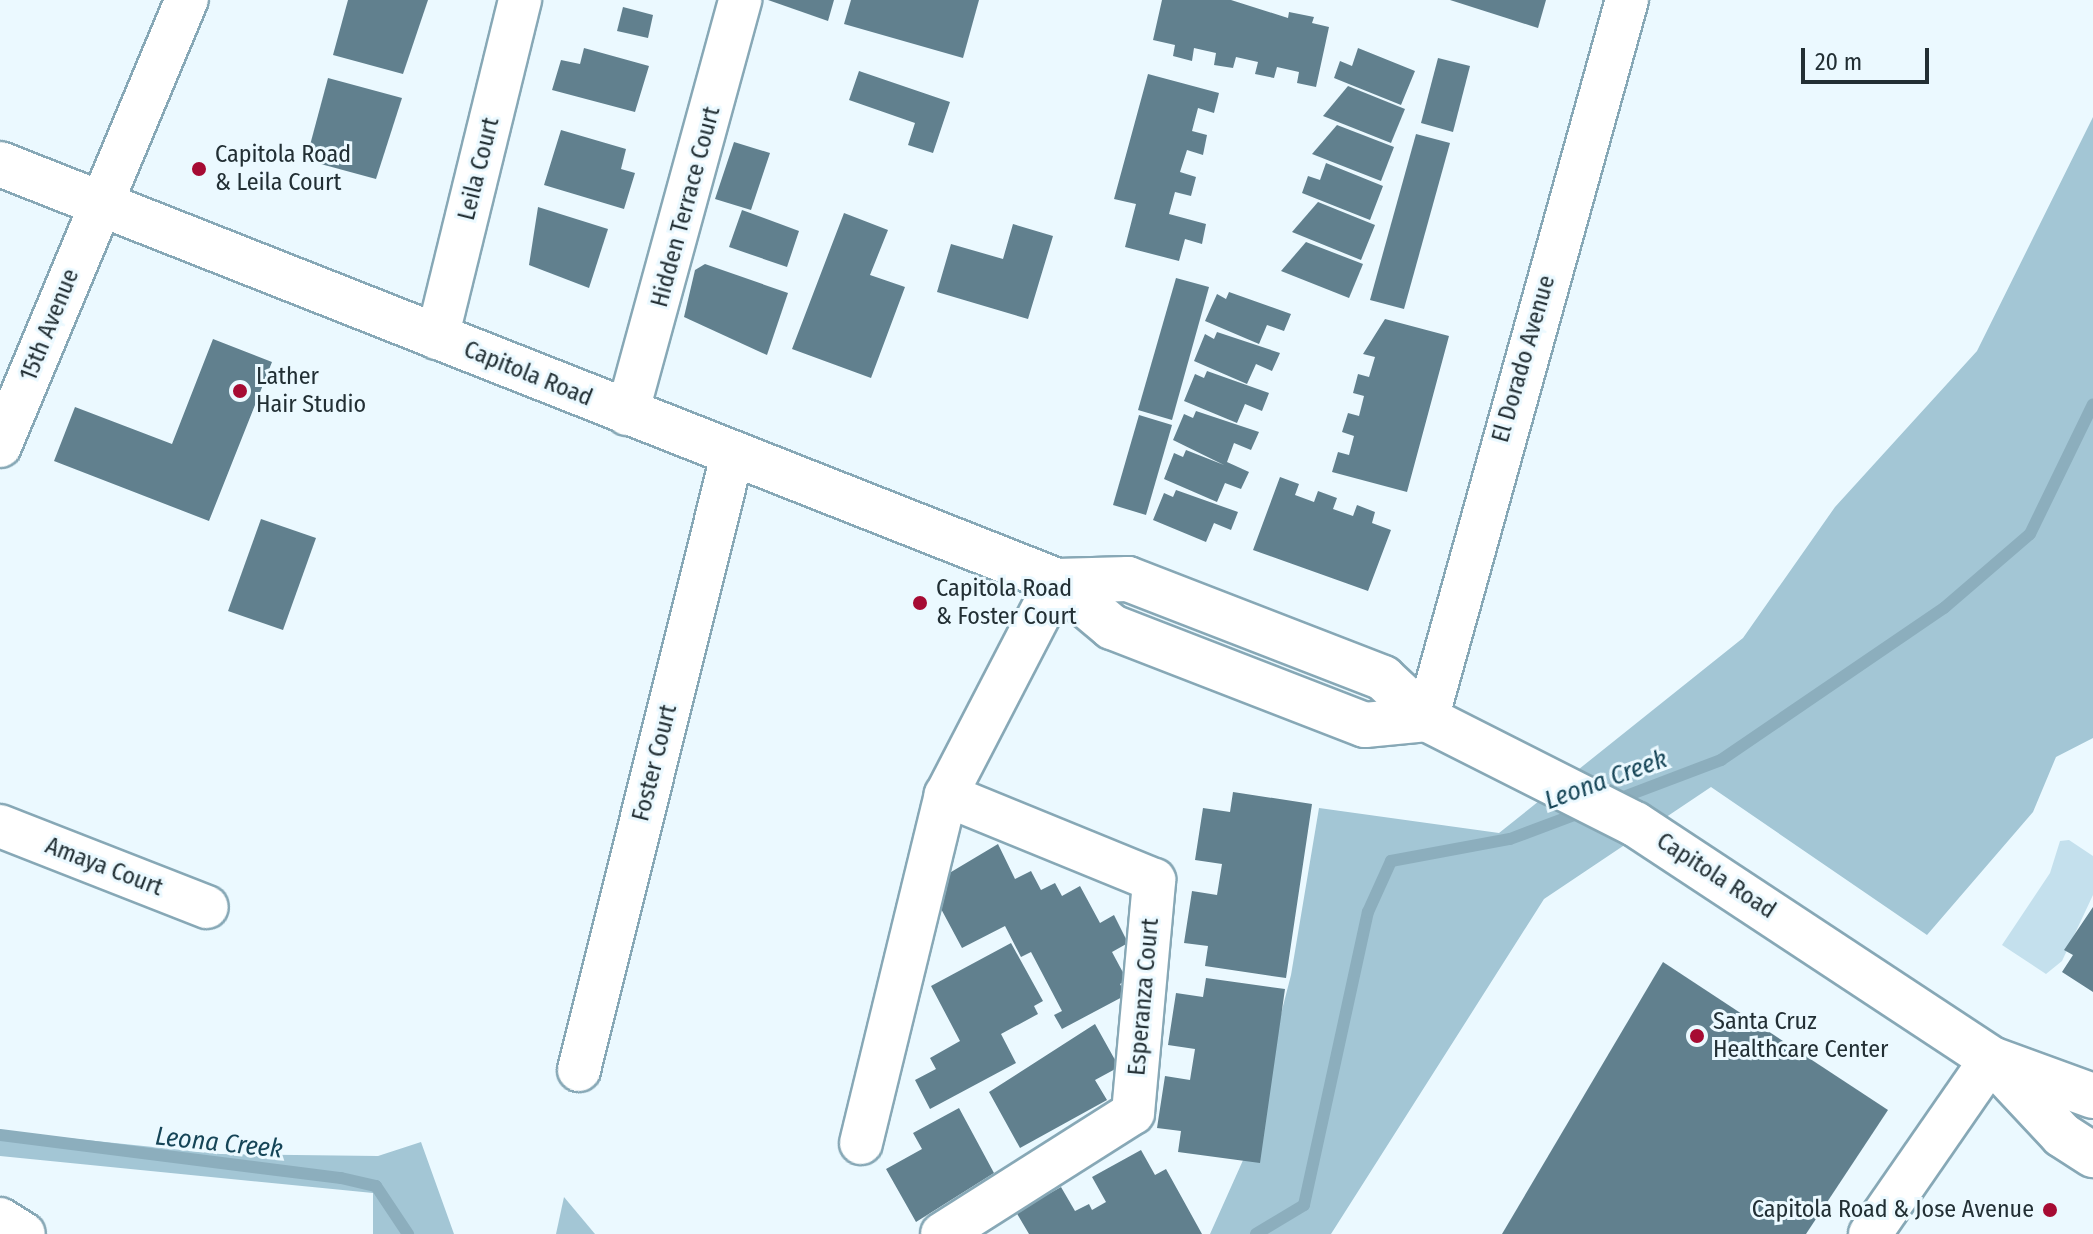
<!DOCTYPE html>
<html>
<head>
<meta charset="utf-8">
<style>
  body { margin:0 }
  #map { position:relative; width:2093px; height:1234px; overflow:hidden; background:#ebf9ff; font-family:"Fira Sans Condensed",sans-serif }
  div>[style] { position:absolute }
  .green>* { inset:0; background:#c4e0ed }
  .forest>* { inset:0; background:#a3c6d5 }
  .stream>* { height:12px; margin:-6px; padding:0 6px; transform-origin:6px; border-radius:6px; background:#8caebd }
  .building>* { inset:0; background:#61808e }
  .roads { filter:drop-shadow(2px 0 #87a8b6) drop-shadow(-2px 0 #87a8b6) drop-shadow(0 2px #87a8b6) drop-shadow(0 -2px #87a8b6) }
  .minor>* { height:42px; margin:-21px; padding:0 21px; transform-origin:21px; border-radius:21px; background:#fff }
  .major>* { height:44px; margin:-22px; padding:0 22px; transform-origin:22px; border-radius:22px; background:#fff }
  .dots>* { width:22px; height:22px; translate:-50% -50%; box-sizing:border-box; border:4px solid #ebf9ff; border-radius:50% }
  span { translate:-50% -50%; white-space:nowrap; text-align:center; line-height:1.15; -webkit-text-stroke:6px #ebf9ff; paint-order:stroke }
  .poi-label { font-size:24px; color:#222f34 }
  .left { translate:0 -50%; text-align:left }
  .right { translate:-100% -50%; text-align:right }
  .street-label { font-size:24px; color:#222f34 }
  .water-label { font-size:26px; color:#164557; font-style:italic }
  .scale { position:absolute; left:1801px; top:48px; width:128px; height:36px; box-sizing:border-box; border:4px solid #222f34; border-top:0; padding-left:10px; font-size:24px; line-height:28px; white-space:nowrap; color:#222f34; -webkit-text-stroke:6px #ebf9ff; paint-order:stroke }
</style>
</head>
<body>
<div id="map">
  <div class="green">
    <i style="clip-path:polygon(2069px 840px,2093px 856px,2093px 895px,2062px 961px,2046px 974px,2002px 945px,2050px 873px,2060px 841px)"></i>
  </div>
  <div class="forest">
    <i style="clip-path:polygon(2093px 117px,2093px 738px,2056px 757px,2033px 812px,1927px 935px,1711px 787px,1544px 899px,1331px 1234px,1210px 1234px,1244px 1158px,1291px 975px,1319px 808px,1499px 833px,1743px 638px,1835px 507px,1977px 351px)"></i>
    <i style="clip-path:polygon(0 1131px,220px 1154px,378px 1156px,421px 1142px,454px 1234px,373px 1234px,373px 1193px,0 1156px)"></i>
    <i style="clip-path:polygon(564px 1197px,595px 1234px,556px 1234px)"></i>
  </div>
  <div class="stream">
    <i style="left:1613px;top:801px;width:116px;rotate:-20.8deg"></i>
    <i style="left:1721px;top:760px;width:270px;rotate:-34.3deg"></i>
    <i style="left:1944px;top:608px;width:113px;rotate:-40.7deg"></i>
    <i style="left:2030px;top:534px;width:144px;rotate:-64.1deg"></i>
    <i style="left:0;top:1135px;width:344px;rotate:7.2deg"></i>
    <i style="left:341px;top:1178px;width:36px;rotate:13deg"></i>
    <i style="left:376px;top:1186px;width:58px;rotate:56.3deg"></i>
    <i style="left:1256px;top:1234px;width:56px;rotate:-31.1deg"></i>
    <i style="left:1304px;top:1205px;width:300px;rotate:-77.7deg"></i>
    <i style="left:1368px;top:912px;width:56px;rotate:-65.7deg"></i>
    <i style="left:1391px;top:861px;width:121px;rotate:-10.5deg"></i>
    <i style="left:1510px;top:839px;width:80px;rotate:-20.5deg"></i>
  </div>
  <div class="building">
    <i style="clip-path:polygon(348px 0,428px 0,403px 74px,333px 55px)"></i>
    <i style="clip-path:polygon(768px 0,834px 0,828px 21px)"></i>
    <i style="clip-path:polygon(851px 0,979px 0,963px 58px,844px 24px)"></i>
    <i style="clip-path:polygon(1162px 0,1231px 0,1288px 18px,1289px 12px,1314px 17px,1312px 23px,1329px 27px,1316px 87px,1297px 83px,1299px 72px,1277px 67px,1274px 78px,1255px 74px,1258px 62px,1236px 57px,1233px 68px,1214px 65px,1216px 53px,1194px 48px,1192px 61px,1173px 56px,1175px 45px,1153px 40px)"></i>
    <i style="clip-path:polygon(1450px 0,1546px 0,1538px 28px)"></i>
    <i style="clip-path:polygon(623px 7px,653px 15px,648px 38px,617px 31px)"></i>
    <i style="clip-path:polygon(584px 48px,649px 66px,635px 112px,552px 90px,561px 60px,580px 64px)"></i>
    <i style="clip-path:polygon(1358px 48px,1415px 71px,1401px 105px,1334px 78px,1340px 61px,1352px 66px)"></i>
    <i style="clip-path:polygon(1438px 58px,1470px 66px,1453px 132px,1421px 123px)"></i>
    <i style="clip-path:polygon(859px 71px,950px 102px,933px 153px,908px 145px,915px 123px,849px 100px)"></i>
    <i style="clip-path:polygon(1148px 74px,1219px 93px,1214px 113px,1198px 108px,1192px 131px,1207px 135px,1203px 155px,1187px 150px,1180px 172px,1196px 177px,1191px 196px,1175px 192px,1169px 214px,1206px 224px,1202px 244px,1185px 239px,1179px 261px,1125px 247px,1136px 204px,1114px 199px)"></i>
    <i style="clip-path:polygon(328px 78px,402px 98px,376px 179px,306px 160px)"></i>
    <i style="clip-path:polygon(1348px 86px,1405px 109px,1391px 143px,1323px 116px)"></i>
    <i style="clip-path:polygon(1337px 125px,1394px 147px,1381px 181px,1312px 154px)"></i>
    <i style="clip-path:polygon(561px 130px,626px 149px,621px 169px,635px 173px,624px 209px,544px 185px)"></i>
    <i style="clip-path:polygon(1416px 134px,1450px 143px,1404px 309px,1370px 300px)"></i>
    <i style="clip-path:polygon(734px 142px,770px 153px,751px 210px,715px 199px)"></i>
    <i style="clip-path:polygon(1326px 163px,1383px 186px,1370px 220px,1302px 193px,1308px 176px,1320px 180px)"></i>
    <i style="clip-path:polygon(1318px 202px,1375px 225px,1361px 260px,1292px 232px)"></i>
    <i style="clip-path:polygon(538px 207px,608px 229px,589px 288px,529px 265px)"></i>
    <i style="clip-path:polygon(742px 210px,799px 231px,787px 267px,729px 247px)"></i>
    <i style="clip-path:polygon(844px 213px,888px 230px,870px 275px,905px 287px,871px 378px,792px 349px)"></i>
    <i style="clip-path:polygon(1013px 224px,1053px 236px,1028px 319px,937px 292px,951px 244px,1003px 259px)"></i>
    <i style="clip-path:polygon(1306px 242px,1363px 264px,1349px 298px,1281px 271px)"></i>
    <i style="clip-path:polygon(705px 264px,788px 293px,767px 355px,684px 317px,695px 270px)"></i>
    <i style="clip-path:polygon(1176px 278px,1209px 287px,1172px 420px,1138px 410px)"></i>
    <i style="clip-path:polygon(1229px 292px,1291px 314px,1284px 331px,1267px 325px,1259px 344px,1205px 321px,1217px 294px,1226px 299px)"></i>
    <i style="clip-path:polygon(1385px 319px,1449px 336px,1407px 492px,1332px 472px,1338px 452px,1349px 455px,1354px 436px,1342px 432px,1348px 413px,1359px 416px,1364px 396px,1353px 393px,1358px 374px,1369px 377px,1375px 357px,1363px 354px)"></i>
    <i style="clip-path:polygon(1217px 332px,1280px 353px,1272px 371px,1256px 364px,1247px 384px,1194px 361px,1205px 334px,1214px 339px)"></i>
    <i style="clip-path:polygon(213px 339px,272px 362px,209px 521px,54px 461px,75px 407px,172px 444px)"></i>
    <i style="clip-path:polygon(1207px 371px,1269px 393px,1262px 411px,1245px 404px,1237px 423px,1184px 401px,1195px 374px,1204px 378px)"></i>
    <i style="clip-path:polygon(1196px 411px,1259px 432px,1251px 450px,1234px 443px,1227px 462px,1249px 472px,1241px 489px,1225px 483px,1217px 502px,1164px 479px,1174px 453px,1183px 457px,1186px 450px,1224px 465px,1173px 440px,1184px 414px,1193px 418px)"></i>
    <i style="clip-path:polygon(1139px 415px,1172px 425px,1146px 515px,1113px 505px)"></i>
    <i style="clip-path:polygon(1280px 477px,1299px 484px,1295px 495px,1314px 502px,1318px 491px,1337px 498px,1333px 509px,1353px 516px,1357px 505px,1375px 512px,1372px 523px,1391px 530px,1368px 591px,1253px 550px)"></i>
    <i style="clip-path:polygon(1176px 490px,1238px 512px,1231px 530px,1214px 523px,1206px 542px,1153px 520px,1164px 493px,1173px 497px)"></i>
    <i style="clip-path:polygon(261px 519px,316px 538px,283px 630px,228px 611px)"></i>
    <i style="clip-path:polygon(1233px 792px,1312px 804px,1286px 978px,1205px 966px,1208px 946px,1184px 943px,1192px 891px,1217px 895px,1222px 864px,1195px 860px,1203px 808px,1230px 812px)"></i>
    <i style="clip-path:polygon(998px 844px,1015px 879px,1031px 871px,1041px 890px,1055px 883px,1062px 896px,1080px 886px,1100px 923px,1114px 915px,1128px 943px,1112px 952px,1127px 980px,1120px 984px,1126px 995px,1062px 1029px,1054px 1015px,1062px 1011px,1031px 952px,1021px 957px,1005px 926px,962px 948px,932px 892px,936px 881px)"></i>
    <i style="clip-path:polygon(2093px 907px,2093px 992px,2062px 972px,2073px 955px,2064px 950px)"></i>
    <i style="clip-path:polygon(1011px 943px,1043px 1001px,1034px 1006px,1038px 1014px,1001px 1034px,1016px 1063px,930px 1109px,915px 1080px,936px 1069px,930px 1058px,960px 1041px,931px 986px)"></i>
    <i style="clip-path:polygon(1663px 962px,1888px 1110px,1806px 1234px,1502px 1234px)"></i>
    <i style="clip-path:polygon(1206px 978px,1285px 989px,1260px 1163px,1178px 1152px,1181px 1131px,1157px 1128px,1165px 1076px,1190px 1080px,1195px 1049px,1168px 1045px,1176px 993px,1203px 997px)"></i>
    <i style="clip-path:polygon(1095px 1024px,1119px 1067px,1095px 1080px,1107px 1100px,1020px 1148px,989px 1092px)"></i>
    <i style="clip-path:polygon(959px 1108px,994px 1173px,916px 1222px,886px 1169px,922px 1149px,913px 1133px)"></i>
    <i style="clip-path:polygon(1141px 1150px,1155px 1175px,1166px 1169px,1202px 1234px,1029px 1234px,1016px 1212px,1061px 1187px,1075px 1211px,1089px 1204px,1092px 1210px,1106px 1202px,1092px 1177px)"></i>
  </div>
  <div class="roads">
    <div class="minor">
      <i style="left:437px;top:338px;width:348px;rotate:-76.2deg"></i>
      <i style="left:627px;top:414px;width:429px;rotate:-74.7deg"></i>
      <i style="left:0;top:446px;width:484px;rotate:-67.3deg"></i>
      <i style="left:1427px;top:719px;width:746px;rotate:-74.46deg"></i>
      <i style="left:0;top:826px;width:222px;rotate:21.4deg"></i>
      <i style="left:579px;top:1070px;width:633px;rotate:-76.01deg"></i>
      <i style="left:861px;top:1143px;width:358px;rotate:-76.3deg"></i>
      <i style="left:946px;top:795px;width:241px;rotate:-62.6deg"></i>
      <i style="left:0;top:1219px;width:28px;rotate:32deg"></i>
      <i style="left:942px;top:1234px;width:226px;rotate:-32.4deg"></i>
      <i style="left:1133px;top:1113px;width:234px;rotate:-84.8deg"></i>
      <i style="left:1154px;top:880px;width:225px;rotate:-157.8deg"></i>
      <i style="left:1870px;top:1234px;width:213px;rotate:-55.3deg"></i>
    </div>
    <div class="major">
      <i style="left:0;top:164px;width:1136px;rotate:21.53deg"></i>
      <i style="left:1057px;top:581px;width:72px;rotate:39.9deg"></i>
      <i style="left:1112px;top:627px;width:271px;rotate:21.2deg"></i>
      <i style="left:1365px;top:725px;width:62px;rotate:-5.5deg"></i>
      <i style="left:1057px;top:581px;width:71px;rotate:-1.6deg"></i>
      <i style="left:1128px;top:579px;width:274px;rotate:21.2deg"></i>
      <i style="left:1383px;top:678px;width:60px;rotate:43deg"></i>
      <i style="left:1427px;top:719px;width:233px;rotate:26.8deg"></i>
      <i style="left:1635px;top:824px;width:427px;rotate:33.4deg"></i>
      <i style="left:1991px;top:1059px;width:104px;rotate:46.9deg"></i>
      <i style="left:2062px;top:1135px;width:37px;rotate:33deg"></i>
      <i style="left:1994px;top:1060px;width:105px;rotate:20deg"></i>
    </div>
  </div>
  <div class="dots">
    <i style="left:199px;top:169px;background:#a60b33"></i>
    <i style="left:240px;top:391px;background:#a60b33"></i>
    <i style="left:920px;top:603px;background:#a60b33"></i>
    <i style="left:1697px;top:1036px;background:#a60b33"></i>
    <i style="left:2050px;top:1210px;background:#a60b33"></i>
  </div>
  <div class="poi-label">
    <span class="left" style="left:215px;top:169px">Capitola Road<br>&amp; Leila Court</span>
    <span class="left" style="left:256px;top:391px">Lather<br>Hair Studio</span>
    <span class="left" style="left:936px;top:603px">Capitola Road<br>&amp; Foster Court</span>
    <span class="left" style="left:1713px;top:1036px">Santa Cruz<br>Healthcare Center</span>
    <span class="right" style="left:2034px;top:1210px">Capitola Road &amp; Jose Avenue</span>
  </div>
  <div class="street-label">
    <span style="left:479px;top:169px;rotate:-76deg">Leila Court</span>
    <span style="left:686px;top:207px;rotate:-75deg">Hidden Terrace Court</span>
    <span style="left:50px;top:325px;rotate:-68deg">15th Avenue</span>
    <span style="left:1524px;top:359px;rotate:-74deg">El Dorado Avenue</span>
    <span style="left:528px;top:374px;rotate:22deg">Capitola Road</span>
    <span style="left:655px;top:763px;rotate:-76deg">Foster Court</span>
    <span style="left:104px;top:867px;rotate:21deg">Amaya Court</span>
    <span style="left:1716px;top:876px;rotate:33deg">Capitola Road</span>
    <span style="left:1144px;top:997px;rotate:-85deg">Esperanza Court</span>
  </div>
  <div class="water-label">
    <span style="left:1606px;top:780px;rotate:-20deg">Leona Creek</span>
    <span style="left:219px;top:1143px;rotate:6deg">Leona Creek</span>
  </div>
  <div class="scale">20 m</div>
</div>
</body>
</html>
